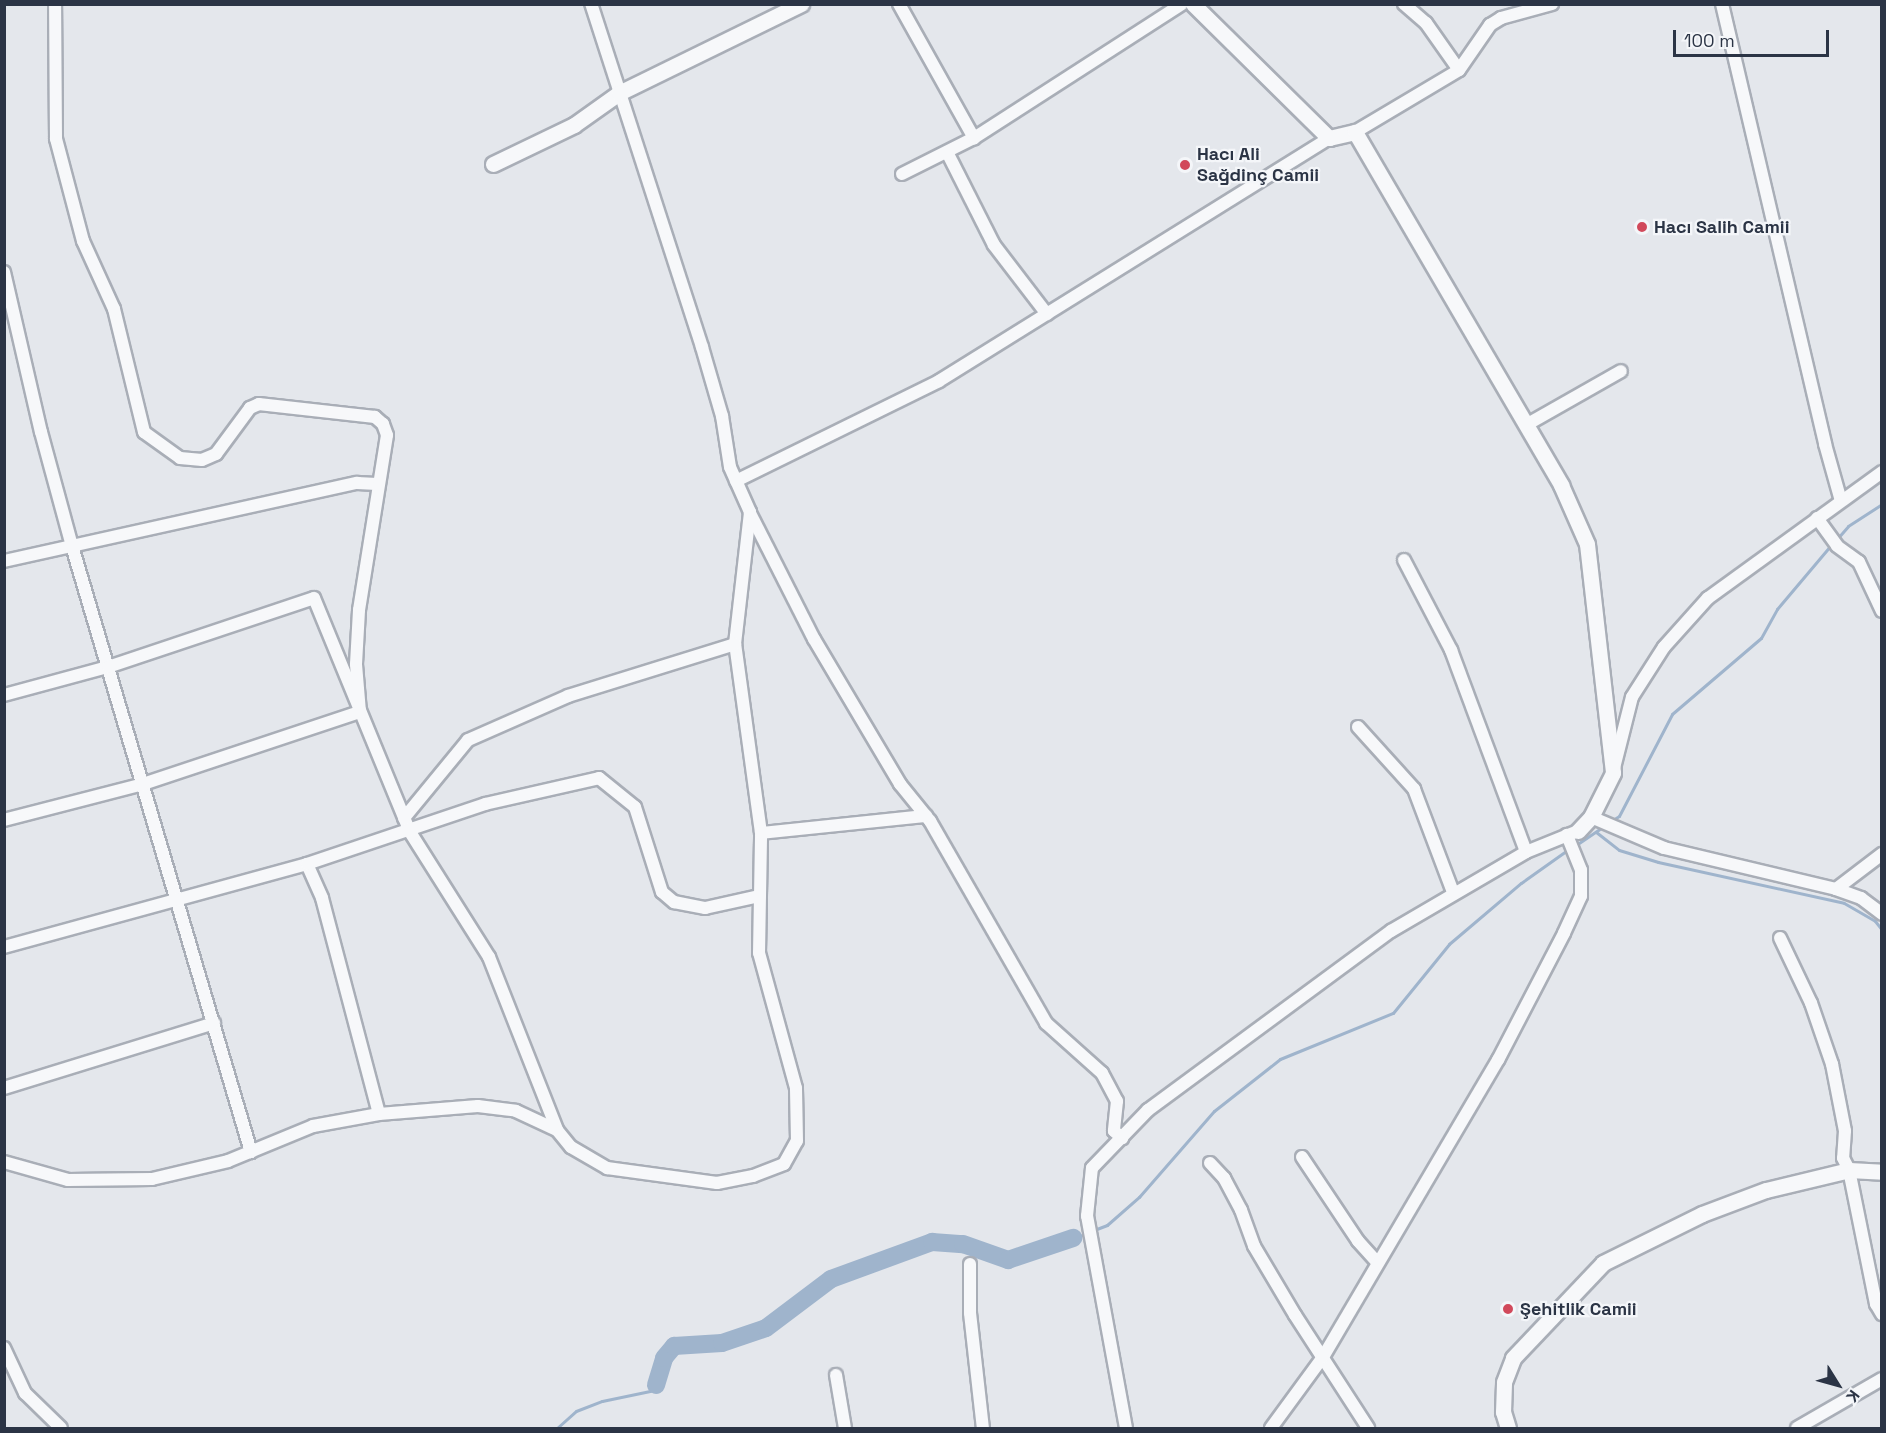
<!DOCTYPE html>
<html>
<head>
<meta charset="utf-8">
<style>
  body { margin:0 }
  #map { position:relative; width:1886px; height:1433px; overflow:hidden; background:#e4e7ec; font-family:"Space Grotesk",sans-serif }
  div>[style] { position:absolute }
  .stream>* { height:3px; margin:-1.5px; padding:0 1.5px; transform-origin:1.5px; border-radius:1.5px; background:#9fb4cc }
  .river>* { height:18px; margin:-9px; padding:0 9px; transform-origin:9px; border-radius:9px; background:#9fb4cc }
  .roads { filter:drop-shadow(2px 0 #a9aeb7) drop-shadow(-2px 0 #a9aeb7) drop-shadow(0 2px #a9aeb7) drop-shadow(0 -2px #a9aeb7) }
  .minor>* { height:12px; margin:-6px; padding:0 6px; transform-origin:6px; border-radius:6px; background:#f7f8fa }
  .tertiary>* { height:15px; margin:-7.5px; padding:0 7.5px; transform-origin:7.5px; border-radius:7.5px; background:#f7f8fa }
  .dots>* { width:16px; height:16px; translate:-50% -50%; box-sizing:border-box; border:3px solid #f4f6f9; border-radius:50% }
  span { translate:-50% -50%; white-space:nowrap; text-align:center; line-height:1.15; -webkit-text-stroke:4.5px #f4f6f9; paint-order:stroke }
  .poi-label { font-size:18px; color:#2b3445; font-weight:700 }
  .left { translate:0 -50%; text-align:left }
  .frame { position:absolute; inset:0; border:6px solid #2b3445; pointer-events:none }
  .north { position:absolute; left:1808px; top:1355px; width:60px; height:60px; -webkit-text-stroke:4px #f4f6f9; paint-order:stroke; rotate:127deg; font-size:16px; font-weight:700; line-height:24px; text-align:center; color:#2b3445 }
  .north::after { content:''; display:block; margin:auto; width:21px; height:27px; background:#2b3445; clip-path:polygon(50% 0,100% 100%,50% 72%,0 100%) }
  .scale { position:absolute; left:1673px; top:30px; width:156px; height:27px; box-sizing:border-box; border:3px solid #2b3445; border-top:0; padding-left:8px; font-size:18px; line-height:21px; white-space:nowrap; color:#2b3445; -webkit-text-stroke:4px #f4f6f9; paint-order:stroke }
</style>
</head>
<body>
<div id="map">
  <div class="stream">
    <i style="left:1836px;top:540px;width:18px;rotate:-49deg"></i>
    <i style="left:1848px;top:526px;width:40px;rotate:-32.9deg"></i>
    <i style="left:1611px;top:821px;width:9px;rotate:-32deg"></i>
    <i style="left:1619px;top:816px;width:115px;rotate:-62.5deg"></i>
    <i style="left:1672px;top:714px;width:117px;rotate:-40.5deg"></i>
    <i style="left:1761px;top:638px;width:33px;rotate:-61deg"></i>
    <i style="left:1777px;top:609px;width:84px;rotate:-49.8deg"></i>
    <i style="left:1596px;top:832px;width:29px;rotate:38deg"></i>
    <i style="left:1619px;top:850px;width:41px;rotate:17.1deg"></i>
    <i style="left:1658px;top:862px;width:190px;rotate:12.4deg"></i>
    <i style="left:1844px;top:903px;width:36px;rotate:30deg"></i>
    <i style="left:1875px;top:921px;width:11px;rotate:52deg"></i>
    <i style="left:1576px;top:845px;width:32px;rotate:-34deg"></i>
    <i style="left:1094px;top:1230px;width:14px;rotate:-21deg"></i>
    <i style="left:1107px;top:1225px;width:43px;rotate:-41.2deg"></i>
    <i style="left:1139px;top:1197px;width:114px;rotate:-48.9deg"></i>
    <i style="left:1214px;top:1111px;width:84px;rotate:-38.2deg"></i>
    <i style="left:1280px;top:1059px;width:122px;rotate:-22.2deg"></i>
    <i style="left:1393px;top:1013px;width:89px;rotate:-50.9deg"></i>
    <i style="left:1449px;top:944px;width:94px;rotate:-40.3deg"></i>
    <i style="left:1521px;top:883px;width:60px;rotate:-35.5deg"></i>
    <i style="left:1073px;top:1238px;width:16px;rotate:-18deg"></i>
    <i style="left:557px;top:1428px;width:25px;rotate:-42deg"></i>
    <i style="left:576px;top:1411px;width:28px;rotate:-21deg"></i>
    <i style="left:602px;top:1401px;width:49px;rotate:-11.8deg"></i>
    <i style="left:650px;top:1391px;width:8px;rotate:-45deg"></i>
  </div>
  <div class="river">
    <i style="left:656px;top:1385px;width:28px;rotate:-73deg"></i>
    <i style="left:664px;top:1358px;width:16px;rotate:-50deg"></i>
    <i style="left:674px;top:1346px;width:48px;rotate:-3.6deg"></i>
    <i style="left:722px;top:1343px;width:46px;rotate:-18.8deg"></i>
    <i style="left:766px;top:1328px;width:81px;rotate:-37deg"></i>
    <i style="left:831px;top:1279px;width:108px;rotate:-20.1deg"></i>
    <i style="left:932px;top:1242px;width:31px;rotate:4deg"></i>
    <i style="left:963px;top:1244px;width:48px;rotate:19.6deg"></i>
    <i style="left:1008px;top:1260px;width:69px;rotate:-18.7deg"></i>
  </div>
  <div class="roads">
    <div class="minor">
      <i style="left:899px;top:4px;width:154px;rotate:60.8deg"></i>
      <i style="left:1404px;top:4px;width:29px;rotate:41deg"></i>
      <i style="left:1426px;top:23px;width:57px;rotate:54.9deg"></i>
      <i style="left:1722px;top:4px;width:452px;rotate:76.8deg"></i>
      <i style="left:1825px;top:444px;width:59px;rotate:74.3deg"></i>
      <i style="left:1355px;top:132px;width:121px;rotate:-30.8deg"></i>
      <i style="left:1459px;top:70px;width:55px;rotate:-55.4deg"></i>
      <i style="left:1490px;top:25px;width:13px;rotate:-32deg"></i>
      <i style="left:1501px;top:18px;width:53px;rotate:-15.4deg"></i>
      <i style="left:947px;top:152px;width:104px;rotate:63.2deg"></i>
      <i style="left:994px;top:245px;width:87px;rotate:52.5deg"></i>
      <i style="left:902px;top:174px;width:80px;rotate:-26.6deg"></i>
      <i style="left:974px;top:138px;width:247px;rotate:-32.8deg"></i>
      <i style="left:4px;top:272px;width:164px;rotate:77deg"></i>
      <i style="left:41px;top:432px;width:118px;rotate:74.8deg"></i>
      <i style="left:72px;top:546px;width:632px;rotate:73.54deg"></i>
      <i style="left:1526px;top:425px;width:109px;rotate:-29.6deg"></i>
      <i style="left:736px;top:481px;width:226px;rotate:-26.2deg"></i>
      <i style="left:939px;top:381px;width:460px;rotate:-31.9deg"></i>
      <i style="left:750px;top:513px;width:141px;rotate:63.1deg"></i>
      <i style="left:814px;top:639px;width:169px;rotate:59.3deg"></i>
      <i style="left:900px;top:784px;width:48px;rotate:51deg"></i>
      <i style="left:930px;top:821px;width:233px;rotate:60.1deg"></i>
      <i style="left:1046px;top:1023px;width:75px;rotate:41.8deg"></i>
      <i style="left:1102px;top:1073px;width:32px;rotate:62deg"></i>
      <i style="left:1117px;top:1101px;width:30px;rotate:96deg"></i>
      <i style="left:1114px;top:1131px;width:11px;rotate:41deg"></i>
      <i style="left:1817px;top:518px;width:34px;rotate:54deg"></i>
      <i style="left:1837px;top:546px;width:27px;rotate:36deg"></i>
      <i style="left:1859px;top:562px;width:54px;rotate:64.9deg"></i>
      <i style="left:1404px;top:560px;width:102px;rotate:62.4deg"></i>
      <i style="left:1451px;top:650px;width:215px;rotate:69.6deg"></i>
      <i style="left:4px;top:561px;width:362px;rotate:-12.5deg"></i>
      <i style="left:357px;top:483px;width:20px;rotate:3deg"></i>
      <i style="left:4px;top:695px;width:108px;rotate:-15.1deg"></i>
      <i style="left:108px;top:667px;width:217px;rotate:-18.5deg"></i>
      <i style="left:314px;top:598px;width:253px;rotate:67.7deg"></i>
      <i style="left:410px;top:832px;width:148px;rotate:57.7deg"></i>
      <i style="left:489px;top:957px;width:186px;rotate:68.5deg"></i>
      <i style="left:557px;top:1130px;width:22px;rotate:51deg"></i>
      <i style="left:571px;top:1147px;width:42px;rotate:30.3deg"></i>
      <i style="left:607px;top:1168px;width:111px;rotate:7.8deg"></i>
      <i style="left:717px;top:1183px;width:37px;rotate:-11deg"></i>
      <i style="left:753px;top:1176px;width:33px;rotate:-21deg"></i>
      <i style="left:784px;top:1164px;width:26px;rotate:-61deg"></i>
      <i style="left:797px;top:1141px;width:53px;rotate:-91.1deg"></i>
      <i style="left:796px;top:1088px;width:140px;rotate:-105.3deg"></i>
      <i style="left:759px;top:953px;width:120px;rotate:-89deg"></i>
      <i style="left:761px;top:833px;width:191px;rotate:-97.8deg"></i>
      <i style="left:735px;top:644px;width:133px;rotate:-83.5deg"></i>
      <i style="left:750px;top:512px;width:49px;rotate:-114deg"></i>
      <i style="left:730px;top:467px;width:52px;rotate:-98.9deg"></i>
      <i style="left:722px;top:416px;width:72px;rotate:-106.2deg"></i>
      <i style="left:702px;top:347px;width:361px;rotate:-107.9deg"></i>
      <i style="left:1358px;top:727px;width:84px;rotate:47.9deg"></i>
      <i style="left:1414px;top:789px;width:110px;rotate:69.3deg"></i>
      <i style="left:1614px;top:768px;width:73px;rotate:-75.8deg"></i>
      <i style="left:1632px;top:697px;width:59px;rotate:-57.4deg"></i>
      <i style="left:1664px;top:647px;width:66px;rotate:-48.1deg"></i>
      <i style="left:1708px;top:598px;width:215px;rotate:-35.9deg"></i>
      <i style="left:1591px;top:817px;width:79px;rotate:23deg"></i>
      <i style="left:1664px;top:848px;width:177px;rotate:13.4deg"></i>
      <i style="left:1836px;top:889px;width:27px;rotate:20deg"></i>
      <i style="left:1861px;top:898px;width:26px;rotate:37deg"></i>
      <i style="left:404px;top:818px;width:101px;rotate:-50.6deg"></i>
      <i style="left:468px;top:740px;width:109px;rotate:-23.7deg"></i>
      <i style="left:568px;top:696px;width:175px;rotate:-17.3deg"></i>
      <i style="left:4px;top:820px;width:144px;rotate:-14.5deg"></i>
      <i style="left:143px;top:784px;width:229px;rotate:-18.4deg"></i>
      <i style="left:360px;top:712px;width:48px;rotate:-94.8deg"></i>
      <i style="left:356px;top:664px;width:54px;rotate:-86.8deg"></i>
      <i style="left:359px;top:610px;width:177px;rotate:-80.9deg"></i>
      <i style="left:387px;top:435px;width:12px;rotate:-110deg"></i>
      <i style="left:383px;top:424px;width:11px;rotate:-139deg"></i>
      <i style="left:375px;top:417px;width:117px;rotate:-173.6deg"></i>
      <i style="left:259px;top:404px;width:10px;rotate:156deg"></i>
      <i style="left:250px;top:408px;width:57px;rotate:126.5deg"></i>
      <i style="left:216px;top:454px;width:15px;rotate:157deg"></i>
      <i style="left:202px;top:460px;width:22px;rotate:-175deg"></i>
      <i style="left:180px;top:458px;width:44px;rotate:-144.2deg"></i>
      <i style="left:144px;top:432px;width:127px;rotate:-103.7deg"></i>
      <i style="left:114px;top:309px;width:75px;rotate:-114.5deg"></i>
      <i style="left:83px;top:241px;width:106px;rotate:-104.8deg"></i>
      <i style="left:56px;top:139px;width:135px;rotate:-90.4deg"></i>
      <i style="left:761px;top:833px;width:166px;rotate:-5.9deg"></i>
      <i style="left:307px;top:864px;width:37px;rotate:66deg"></i>
      <i style="left:322px;top:898px;width:223px;rotate:75.2deg"></i>
      <i style="left:1836px;top:889px;width:58px;rotate:-37.3deg"></i>
      <i style="left:1780px;top:938px;width:72px;rotate:64.5deg"></i>
      <i style="left:1811px;top:1003px;width:65px;rotate:71deg"></i>
      <i style="left:1832px;top:1064px;width:68px;rotate:79deg"></i>
      <i style="left:1845px;top:1131px;width:27px;rotate:94deg"></i>
      <i style="left:1843px;top:1158px;width:13px;rotate:63deg"></i>
      <i style="left:1849px;top:1170px;width:137px;rotate:78.6deg"></i>
      <i style="left:1876px;top:1304px;width:12px;rotate:59deg"></i>
      <i style="left:4px;top:947px;width:314px;rotate:-15.3deg"></i>
      <i style="left:307px;top:864px;width:188px;rotate:-18.6deg"></i>
      <i style="left:485px;top:804px;width:117px;rotate:-12.8deg"></i>
      <i style="left:599px;top:778px;width:46px;rotate:38.9deg"></i>
      <i style="left:635px;top:807px;width:89px;rotate:72.4deg"></i>
      <i style="left:662px;top:892px;width:16px;rotate:40deg"></i>
      <i style="left:674px;top:902px;width:32px;rotate:11deg"></i>
      <i style="left:705px;top:908px;width:55px;rotate:-12.5deg"></i>
      <i style="left:4px;top:1088px;width:220px;rotate:-17.2deg"></i>
      <i style="left:1302px;top:1157px;width:101px;rotate:56.3deg"></i>
      <i style="left:1358px;top:1241px;width:28px;rotate:48deg"></i>
      <i style="left:4px;top:1162px;width:66px;rotate:15.7deg"></i>
      <i style="left:68px;top:1180px;width:84px;rotate:-0.7deg"></i>
      <i style="left:152px;top:1179px;width:78px;rotate:-13.3deg"></i>
      <i style="left:228px;top:1161px;width:92px;rotate:-22.4deg"></i>
      <i style="left:313px;top:1126px;width:67px;rotate:-10.3deg"></i>
      <i style="left:379px;top:1114px;width:99px;rotate:-4.6deg"></i>
      <i style="left:478px;top:1106px;width:38px;rotate:7deg"></i>
      <i style="left:516px;top:1111px;width:45px;rotate:24.9deg"></i>
      <i style="left:1210px;top:1163px;width:21px;rotate:47deg"></i>
      <i style="left:1224px;top:1178px;width:36px;rotate:62deg"></i>
      <i style="left:1241px;top:1210px;width:38px;rotate:70deg"></i>
      <i style="left:1254px;top:1246px;width:80px;rotate:59.3deg"></i>
      <i style="left:1295px;top:1315px;width:135px;rotate:57.1deg"></i>
      <i style="left:970px;top:1264px;width:49px;rotate:90deg"></i>
      <i style="left:970px;top:1313px;width:116px;rotate:83.6deg"></i>
      <i style="left:4px;top:1348px;width:50px;rotate:65deg"></i>
      <i style="left:25px;top:1393px;width:50px;rotate:44.2deg"></i>
      <i style="left:836px;top:1375px;width:54px;rotate:80.4deg"></i>
      <i style="left:1126px;top:1428px;width:216px;rotate:-100.4deg"></i>
      <i style="left:1087px;top:1216px;width:48px;rotate:-84.1deg"></i>
      <i style="left:1092px;top:1168px;width:81px;rotate:-46deg"></i>
      <i style="left:1148px;top:1110px;width:302px;rotate:-36.4deg"></i>
      <i style="left:1391px;top:931px;width:156px;rotate:-30.3deg"></i>
      <i style="left:1526px;top:852px;width:56px;rotate:-22deg"></i>
      <i style="left:1271px;top:1428px;width:88px;rotate:-53.8deg"></i>
      <i style="left:1323px;top:1357px;width:345px;rotate:-59.5deg"></i>
      <i style="left:1498px;top:1060px;width:143px;rotate:-62.5deg"></i>
      <i style="left:1564px;top:933px;width:41px;rotate:-65.3deg"></i>
      <i style="left:1581px;top:896px;width:26px;rotate:-90deg"></i>
      <i style="left:1581px;top:870px;width:38px;rotate:-112deg"></i>
      <i style="left:1797px;top:1428px;width:98px;rotate:-30deg"></i>
    </div>
    <div class="tertiary">
      <i style="left:1193px;top:4px;width:191px;rotate:44.6deg"></i>
      <i style="left:1329px;top:138px;width:27px;rotate:-13deg"></i>
      <i style="left:1355px;top:132px;width:409px;rotate:59.7deg"></i>
      <i style="left:1561px;top:485px;width:64px;rotate:66.2deg"></i>
      <i style="left:1587px;top:544px;width:230px;rotate:83.5deg"></i>
      <i style="left:1613px;top:773px;width:49px;rotate:116.6deg"></i>
      <i style="left:1591px;top:817px;width:19px;rotate:133deg"></i>
      <i style="left:493px;top:164px;width:90px;rotate:-25.7deg"></i>
      <i style="left:574px;top:125px;width:55px;rotate:-35.4deg"></i>
      <i style="left:619px;top:93px;width:203px;rotate:-26.1deg"></i>
      <i style="left:1508px;top:1428px;width:17px;rotate:-107deg"></i>
      <i style="left:1503px;top:1412px;width:30px;rotate:-88deg"></i>
      <i style="left:1504px;top:1382px;width:26px;rotate:-69deg"></i>
      <i style="left:1513px;top:1358px;width:131px;rotate:-46.5deg"></i>
      <i style="left:1603px;top:1263px;width:110px;rotate:-26.3deg"></i>
      <i style="left:1702px;top:1214px;width:68px;rotate:-20.6deg"></i>
      <i style="left:1766px;top:1190px;width:85px;rotate:-13.5deg"></i>
      <i style="left:1849px;top:1170px;width:33px;rotate:3deg"></i>
    </div>
  </div>
  <div class="dots">
    <i style="left:1185px;top:165px;background:#d1495b"></i>
    <i style="left:1642px;top:227px;background:#d1495b"></i>
    <i style="left:1508px;top:1309px;background:#d1495b"></i>
  </div>
  <div class="poi-label">
    <span class="left" style="left:1197px;top:165px">Hacı Ali<br>Sağdinç Camii</span>
    <span class="left" style="left:1654px;top:227px">Hacı Salih Camii</span>
    <span class="left" style="left:1520px;top:1309px">Şehitlik Camii</span>
  </div>
  <div class="frame"></div>
  <div class="north">K</div>
  <div class="scale">100 m</div>
</div>
</body>
</html>
